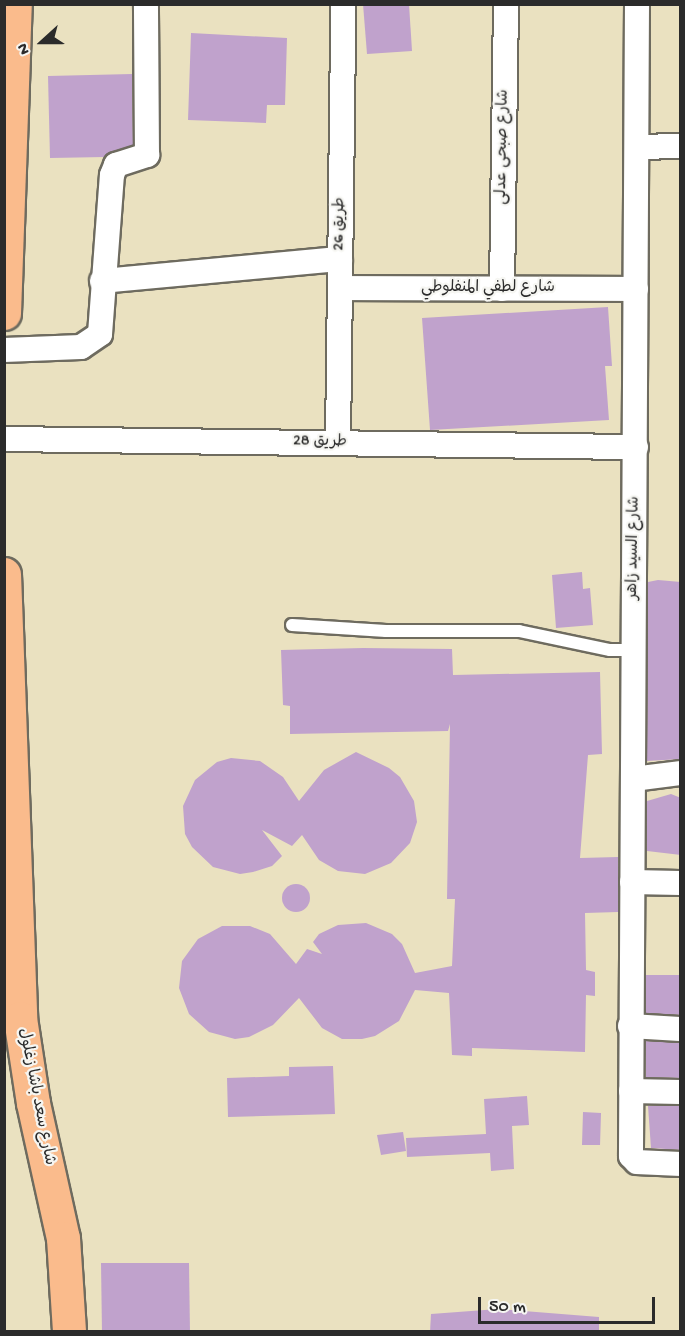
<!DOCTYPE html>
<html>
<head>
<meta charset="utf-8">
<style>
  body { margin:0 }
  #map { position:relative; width:685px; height:1336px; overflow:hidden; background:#eae1c0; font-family:"Gochi Hand","Playpen Sans Arabic",sans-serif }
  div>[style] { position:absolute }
  .building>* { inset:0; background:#c0a2cc }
  .round { border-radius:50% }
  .roads { filter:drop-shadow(2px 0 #6e6b5f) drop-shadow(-2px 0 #6e6b5f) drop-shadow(0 2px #6e6b5f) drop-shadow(0 -2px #6e6b5f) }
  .service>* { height:12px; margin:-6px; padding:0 6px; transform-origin:6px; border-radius:6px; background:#fff }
  .minor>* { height:24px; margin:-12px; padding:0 12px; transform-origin:12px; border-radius:12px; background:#fff }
  .trunk>* { height:33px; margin:-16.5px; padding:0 16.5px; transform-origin:16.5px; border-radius:16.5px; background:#fabb8c }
  span { translate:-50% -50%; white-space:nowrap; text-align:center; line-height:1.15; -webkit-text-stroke:4.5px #f6f6f2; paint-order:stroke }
  .street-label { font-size:16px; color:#2b2b2b }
  .frame { position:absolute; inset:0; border:6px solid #2b2b2b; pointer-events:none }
  .north { position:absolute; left:12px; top:12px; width:60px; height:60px; -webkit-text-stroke:4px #f6f6f2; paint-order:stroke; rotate:249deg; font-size:16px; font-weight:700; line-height:24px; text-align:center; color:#2b2b2b }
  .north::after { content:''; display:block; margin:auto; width:21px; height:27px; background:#2b2b2b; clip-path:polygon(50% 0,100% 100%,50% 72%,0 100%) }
  .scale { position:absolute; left:478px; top:1297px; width:177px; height:27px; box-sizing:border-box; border:3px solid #2b2b2b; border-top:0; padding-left:8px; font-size:18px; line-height:21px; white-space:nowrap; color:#2b2b2b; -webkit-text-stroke:4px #f6f6f2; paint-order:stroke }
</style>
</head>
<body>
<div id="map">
  <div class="building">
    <i style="clip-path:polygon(363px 4px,409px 4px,412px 51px,367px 54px)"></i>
    <i style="clip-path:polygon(191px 33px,287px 38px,285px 105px,267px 105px,266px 123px,188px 120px)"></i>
    <i style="clip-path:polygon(132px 74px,133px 145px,105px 157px,50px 158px,48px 76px)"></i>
    <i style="clip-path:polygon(608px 307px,612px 366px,605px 366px,609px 420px,430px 430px,422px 318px)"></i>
    <i style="clip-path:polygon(582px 572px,583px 589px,590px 588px,593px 625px,556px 628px,552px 575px)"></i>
    <i style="clip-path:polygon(658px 580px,681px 582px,681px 759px,647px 761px,648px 582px)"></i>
    <i style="clip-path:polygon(363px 648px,452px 649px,453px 675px,600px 672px,602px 754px,588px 755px,580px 858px,618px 857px,618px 912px,585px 913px,586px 970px,595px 972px,595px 996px,586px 995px,585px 1052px,472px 1048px,472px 1056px,452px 1055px,449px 993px,415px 990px,399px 1021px,375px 1036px,362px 1039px,342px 1039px,322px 1028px,299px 998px,273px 1025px,249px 1037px,235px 1039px,209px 1032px,189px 1014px,179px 988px,182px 961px,198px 939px,222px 926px,250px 926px,270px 934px,296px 964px,307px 949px,322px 954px,313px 942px,319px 934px,338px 925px,366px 923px,392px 934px,402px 944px,415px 973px,452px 966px,455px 899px,447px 899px,450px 724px,448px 731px,290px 734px,290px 706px,283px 705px,281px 650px)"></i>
    <i style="clip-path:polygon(356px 752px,389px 768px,400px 777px,414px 801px,417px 822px,410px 843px,391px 863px,365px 874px,338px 871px,319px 860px,302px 835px,292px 846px,262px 830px,282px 856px,272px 866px,253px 872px,240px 874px,213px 867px,192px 847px,185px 834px,183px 806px,195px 780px,217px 762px,231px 758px,260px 761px,283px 777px,299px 801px,324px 770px)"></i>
    <i style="clip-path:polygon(671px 794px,681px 798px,681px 855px,647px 851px,647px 801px)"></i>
    <i class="round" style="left:282px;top:884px;width:28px;height:28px"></i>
    <i style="clip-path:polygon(646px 975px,681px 975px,681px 1015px,646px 1013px)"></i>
    <i style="clip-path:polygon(646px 1041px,681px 1043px,681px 1078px,646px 1077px)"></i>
    <i style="clip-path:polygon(333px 1066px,335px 1114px,228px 1117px,227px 1078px,289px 1076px,289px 1067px)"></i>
    <i style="clip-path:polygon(527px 1096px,529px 1125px,512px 1126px,514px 1169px,491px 1171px,490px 1153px,407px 1157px,406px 1138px,486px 1134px,484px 1099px)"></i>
    <i style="clip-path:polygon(648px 1106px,681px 1106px,681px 1150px,651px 1148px)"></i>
    <i style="clip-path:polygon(583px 1112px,601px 1113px,600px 1145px,582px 1145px)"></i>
    <i style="clip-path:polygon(403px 1132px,406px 1151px,381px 1155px,377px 1135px)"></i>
    <i style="clip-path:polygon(101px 1263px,189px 1263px,190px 1332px,102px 1332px)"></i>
    <i style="clip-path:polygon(498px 1309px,599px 1317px,599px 1332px,430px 1332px,431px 1314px)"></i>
  </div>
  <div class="roads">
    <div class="service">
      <i style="left:292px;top:625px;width:94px;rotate:3.7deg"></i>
      <i style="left:386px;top:631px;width:133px"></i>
      <i style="left:519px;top:631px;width:93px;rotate:11.8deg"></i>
      <i style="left:610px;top:650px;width:24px"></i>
    </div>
    <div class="minor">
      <i style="left:637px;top:4px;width:1152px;rotate:90.3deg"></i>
      <i style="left:631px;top:1156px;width:8px;rotate:45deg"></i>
      <i style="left:637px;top:1162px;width:43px;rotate:2.7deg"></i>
      <i style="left:637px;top:147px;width:43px;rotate:-1.3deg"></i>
      <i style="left:102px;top:281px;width:239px;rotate:-5.3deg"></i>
      <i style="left:340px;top:288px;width:296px;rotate:0.2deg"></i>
      <i style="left:502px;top:289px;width:285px;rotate:-89.2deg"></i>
      <i style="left:4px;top:350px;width:77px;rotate:-2.2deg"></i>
      <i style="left:81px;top:347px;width:23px;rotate:-34deg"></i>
      <i style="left:100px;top:334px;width:159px;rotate:-85.7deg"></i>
      <i style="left:112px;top:175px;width:11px;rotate:-68deg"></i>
      <i style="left:116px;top:165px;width:33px;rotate:-18deg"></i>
      <i style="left:147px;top:155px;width:151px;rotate:-90.4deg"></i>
      <i style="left:4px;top:439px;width:632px;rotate:0.73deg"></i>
      <i style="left:338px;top:443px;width:439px;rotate:-89.3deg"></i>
      <i style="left:633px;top:779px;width:47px;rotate:-7.3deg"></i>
      <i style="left:632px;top:882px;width:48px;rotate:1.2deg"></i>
      <i style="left:630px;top:1026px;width:50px;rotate:3.4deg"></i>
      <i style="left:631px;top:1091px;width:49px;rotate:1.2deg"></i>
    </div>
    <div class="trunk">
      <i style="left:4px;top:313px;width:309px;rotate:-88deg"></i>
      <i style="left:4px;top:574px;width:444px;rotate:87.9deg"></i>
      <i style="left:20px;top:1018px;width:86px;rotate:81.3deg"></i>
      <i style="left:33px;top:1103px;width:138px;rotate:77.5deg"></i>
      <i style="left:63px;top:1238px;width:94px;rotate:86.3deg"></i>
    </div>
  </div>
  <div class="street-label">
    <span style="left:504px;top:147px;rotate:-89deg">شارع صبحى عدلى</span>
    <span style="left:341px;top:224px;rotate:-89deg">طريق 26</span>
    <span style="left:488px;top:289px">شارع لطفي المنفلوطي</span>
    <span style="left:320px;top:443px;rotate:1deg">طريق 28</span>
    <span style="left:635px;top:548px;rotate:-89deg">شارع السيد زاهر</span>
    <span style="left:35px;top:1097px;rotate:79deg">شارع سعد باشا زغلول</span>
  </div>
  <div class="frame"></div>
  <div class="north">N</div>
  <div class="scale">50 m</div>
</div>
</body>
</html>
